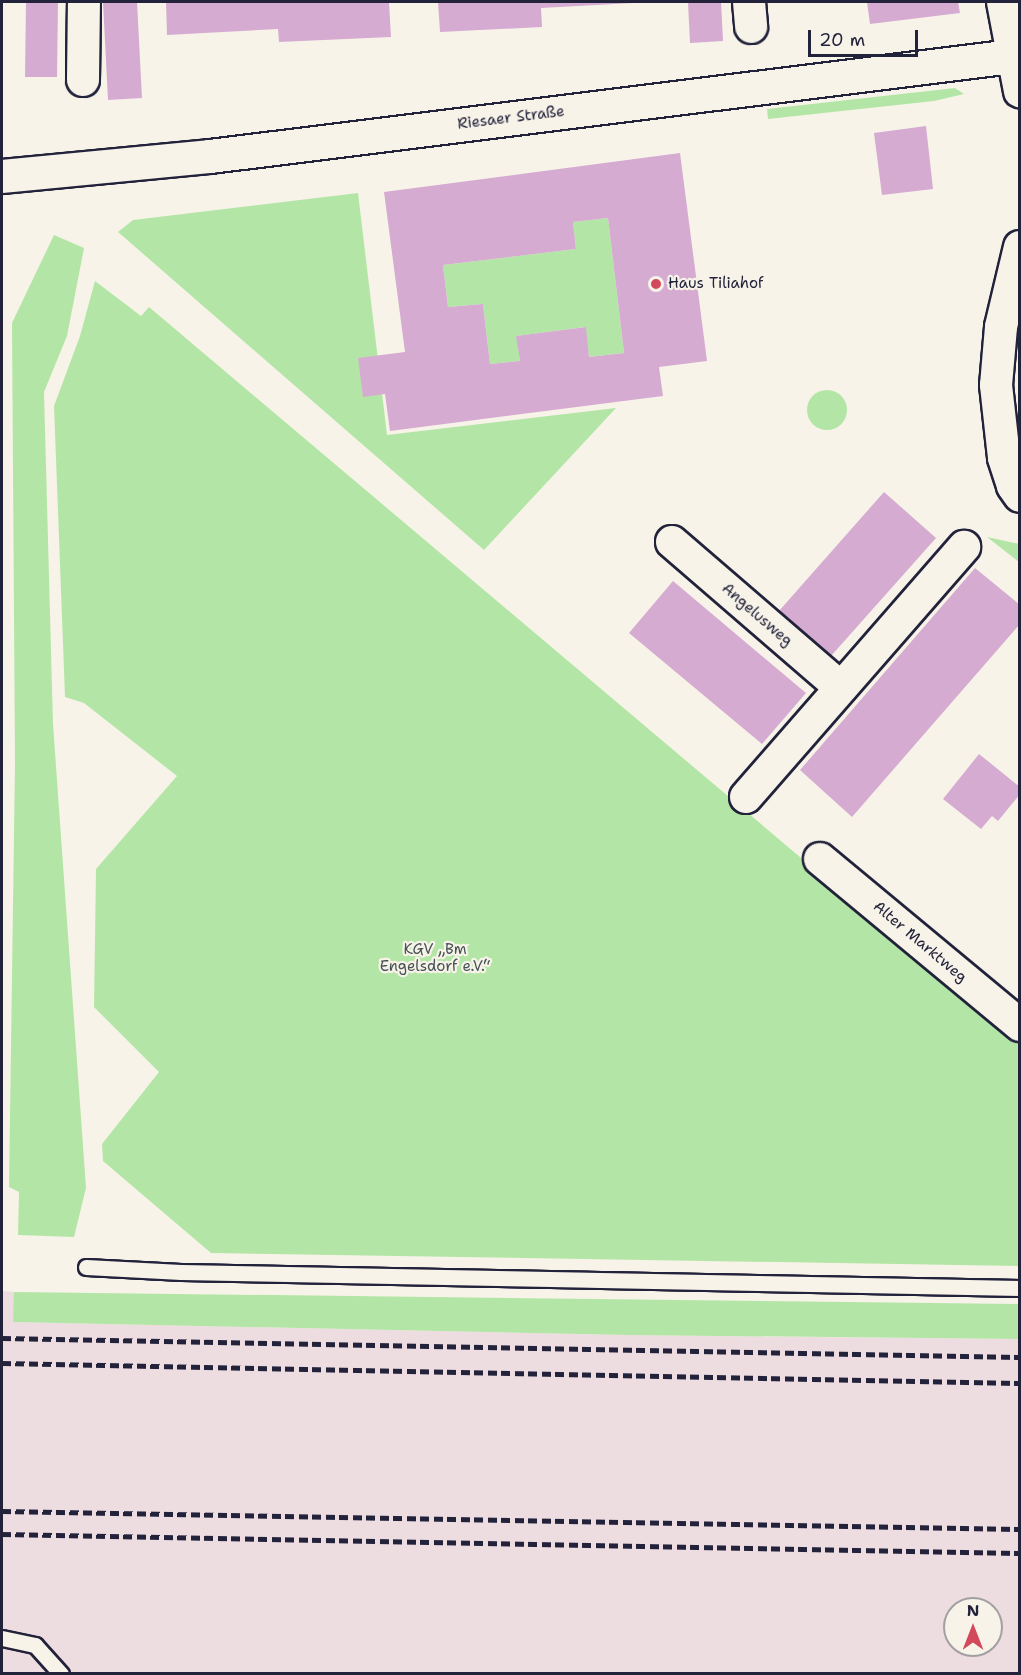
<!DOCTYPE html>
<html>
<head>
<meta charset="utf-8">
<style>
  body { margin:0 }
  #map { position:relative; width:1021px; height:1675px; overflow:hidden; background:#f7f3e8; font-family:"Shantell Sans",sans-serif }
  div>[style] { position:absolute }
  .built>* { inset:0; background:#eddde1 }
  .green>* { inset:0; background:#b3e6a6 }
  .round { border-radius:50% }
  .building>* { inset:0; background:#d6abd1 }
  .roads { filter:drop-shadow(2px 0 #22223b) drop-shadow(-2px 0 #22223b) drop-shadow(0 2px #22223b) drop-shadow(0 -2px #22223b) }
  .lane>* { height:15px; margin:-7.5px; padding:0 7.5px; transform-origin:7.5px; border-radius:7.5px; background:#f7f3e8 }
  .street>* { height:32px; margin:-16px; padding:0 16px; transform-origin:16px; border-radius:16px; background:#f7f3e8 }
  .secondary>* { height:33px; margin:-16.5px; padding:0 16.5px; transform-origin:16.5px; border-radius:16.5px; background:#f7f3e8 }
  .rail>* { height:4.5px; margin-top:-2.25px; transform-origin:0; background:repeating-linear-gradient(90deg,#22223b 0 9px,transparent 0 13.5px) }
  .dots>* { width:16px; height:16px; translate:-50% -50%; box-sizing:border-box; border:3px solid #f7f3e8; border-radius:50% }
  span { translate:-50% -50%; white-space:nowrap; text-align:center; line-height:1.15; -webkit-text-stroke:4.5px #f7f3e8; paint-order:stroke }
  .street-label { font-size:15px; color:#22223b }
  .poi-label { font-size:15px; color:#22223b }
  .left { translate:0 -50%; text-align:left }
  .park-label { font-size:15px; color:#465356 }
  .frame { position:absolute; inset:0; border:3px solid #22223b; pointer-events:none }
  .north { position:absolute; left:943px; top:1597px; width:60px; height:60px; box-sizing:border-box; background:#f7f3e8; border:2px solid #a29fa3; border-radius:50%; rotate:0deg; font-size:16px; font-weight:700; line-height:24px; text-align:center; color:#22223b }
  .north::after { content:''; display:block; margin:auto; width:21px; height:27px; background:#d1495b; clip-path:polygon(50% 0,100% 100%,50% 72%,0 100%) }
  .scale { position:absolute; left:808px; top:30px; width:110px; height:27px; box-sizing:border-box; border:3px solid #22223b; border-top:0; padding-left:8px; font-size:18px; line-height:21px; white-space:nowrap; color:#22223b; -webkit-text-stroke:4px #f7f3e8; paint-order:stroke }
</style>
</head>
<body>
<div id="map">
  <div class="built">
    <i style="clip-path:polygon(evenodd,2px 1291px,14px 1292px,14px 1322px,627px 1335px,1019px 1339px,1019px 1673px,2px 1674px,2px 1291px,955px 1609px,991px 1609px,991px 1645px,955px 1645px,955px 1609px)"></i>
  </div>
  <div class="green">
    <i style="clip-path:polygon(955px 88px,964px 94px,934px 101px,768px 119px,767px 109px)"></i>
    <i style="clip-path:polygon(358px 193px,387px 435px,616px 408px,484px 550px,118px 232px,133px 220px)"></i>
    <i style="clip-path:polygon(608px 218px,624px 353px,589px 357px,585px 327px,517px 336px,520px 361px,490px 364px,483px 304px,448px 307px,443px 265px,576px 249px,573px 222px)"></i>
    <i style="clip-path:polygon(54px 235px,84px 248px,67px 336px,44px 392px,53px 724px,86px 1188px,74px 1237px,18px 1235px,19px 1192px,9px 1187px,15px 763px,12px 323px)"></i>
    <i style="clip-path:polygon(95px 281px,141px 316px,149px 307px,1019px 1042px,1019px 1266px,211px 1253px,103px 1161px,102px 1144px,159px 1072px,94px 1007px,96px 869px,177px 776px,84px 703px,65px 697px,54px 406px,80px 336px)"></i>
    <i class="round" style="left:807px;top:390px;width:40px;height:40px"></i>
    <i style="clip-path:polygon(987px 537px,1019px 544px,1019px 562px)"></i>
    <i style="clip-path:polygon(14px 1292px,1019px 1304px,1020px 1339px,627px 1335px,13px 1322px)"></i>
  </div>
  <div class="building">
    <i style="clip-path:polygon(26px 2px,58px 2px,57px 77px,25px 77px)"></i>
    <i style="clip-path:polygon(103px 2px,137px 2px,142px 98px,108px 100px)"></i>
    <i style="clip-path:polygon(166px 2px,389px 2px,391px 37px,279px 42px,278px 29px,167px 35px)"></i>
    <i style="clip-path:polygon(438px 2px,634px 2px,634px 3px,541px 8px,542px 27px,440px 32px)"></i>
    <i style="clip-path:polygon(688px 2px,721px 2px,723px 41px,690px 43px)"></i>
    <i style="clip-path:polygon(867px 2px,958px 2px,960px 13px,870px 24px)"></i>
    <i style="clip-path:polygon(926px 126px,933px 189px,882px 195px,874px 133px)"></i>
    <i style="clip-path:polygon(evenodd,680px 153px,707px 361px,659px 367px,663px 396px,390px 431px,385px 394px,363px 397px,358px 358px,405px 352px,384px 192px,680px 153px,608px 218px,624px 353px,589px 357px,586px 327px,516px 336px,520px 361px,490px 364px,483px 304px,448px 307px,443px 265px,576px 249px,573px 222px,608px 218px)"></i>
    <i style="clip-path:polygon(884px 492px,936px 538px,823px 665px,771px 620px)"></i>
    <i style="clip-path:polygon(975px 568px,1020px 605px,1020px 624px,852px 817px,800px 770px)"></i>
    <i style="clip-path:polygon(673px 581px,806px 693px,762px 744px,629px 633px)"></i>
    <i style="clip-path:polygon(979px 754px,1020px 787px,1020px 794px,998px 821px,992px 816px,981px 829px,943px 799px)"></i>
  </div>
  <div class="roads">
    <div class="lane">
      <i style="left:86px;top:1267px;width:95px;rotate:3deg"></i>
      <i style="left:181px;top:1272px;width:839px;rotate:1.09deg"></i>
      <i style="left:2px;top:1638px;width:34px;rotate:12deg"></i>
      <i style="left:35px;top:1645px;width:39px;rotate:48deg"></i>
    </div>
    <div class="street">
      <i style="left:749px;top:2px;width:25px;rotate:85deg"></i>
      <i style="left:1003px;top:2px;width:91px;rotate:79.2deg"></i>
      <i style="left:83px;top:80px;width:78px;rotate:-89.3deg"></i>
      <i style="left:1020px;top:247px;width:82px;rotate:103.4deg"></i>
      <i style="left:1001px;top:327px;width:58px;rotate:94.9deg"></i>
      <i style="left:996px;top:385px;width:73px;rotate:83.7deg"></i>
      <i style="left:1004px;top:458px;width:29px;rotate:72deg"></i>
      <i style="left:1013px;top:486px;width:12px;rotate:55deg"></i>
      <i style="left:672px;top:542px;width:223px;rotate:40.8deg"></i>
      <i style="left:746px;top:797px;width:332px;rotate:-48.9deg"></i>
      <i style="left:820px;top:859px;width:260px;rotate:39.7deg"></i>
    </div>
    <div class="secondary">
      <i style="left:2px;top:176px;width:209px;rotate:-5.5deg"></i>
      <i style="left:210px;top:156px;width:816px;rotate:-7.11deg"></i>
    </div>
  </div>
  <div class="rail">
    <i style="left:2px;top:1338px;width:1018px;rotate:1.07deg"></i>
    <i style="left:2px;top:1363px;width:1018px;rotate:1.13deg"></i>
    <i style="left:2px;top:1511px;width:1018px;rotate:1.01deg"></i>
    <i style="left:2px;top:1534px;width:1018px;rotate:1.07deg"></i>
  </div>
  <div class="dots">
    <i style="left:656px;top:284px;background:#d1495b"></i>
  </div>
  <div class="street-label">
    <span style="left:511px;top:118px;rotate:-7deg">Riesaer Straße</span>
    <span style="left:757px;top:615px;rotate:41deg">Angelusweg</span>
    <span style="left:920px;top:942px;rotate:40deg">Alter Marktweg</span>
  </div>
  <div class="poi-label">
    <span class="left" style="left:668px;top:284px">Haus Tiliahof</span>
  </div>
  <div class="park-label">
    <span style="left:435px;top:958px">KGV „Bm<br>Engelsdorf e.V.“</span>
  </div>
  <div class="frame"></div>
  <div class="north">N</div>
  <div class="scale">20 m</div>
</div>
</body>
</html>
